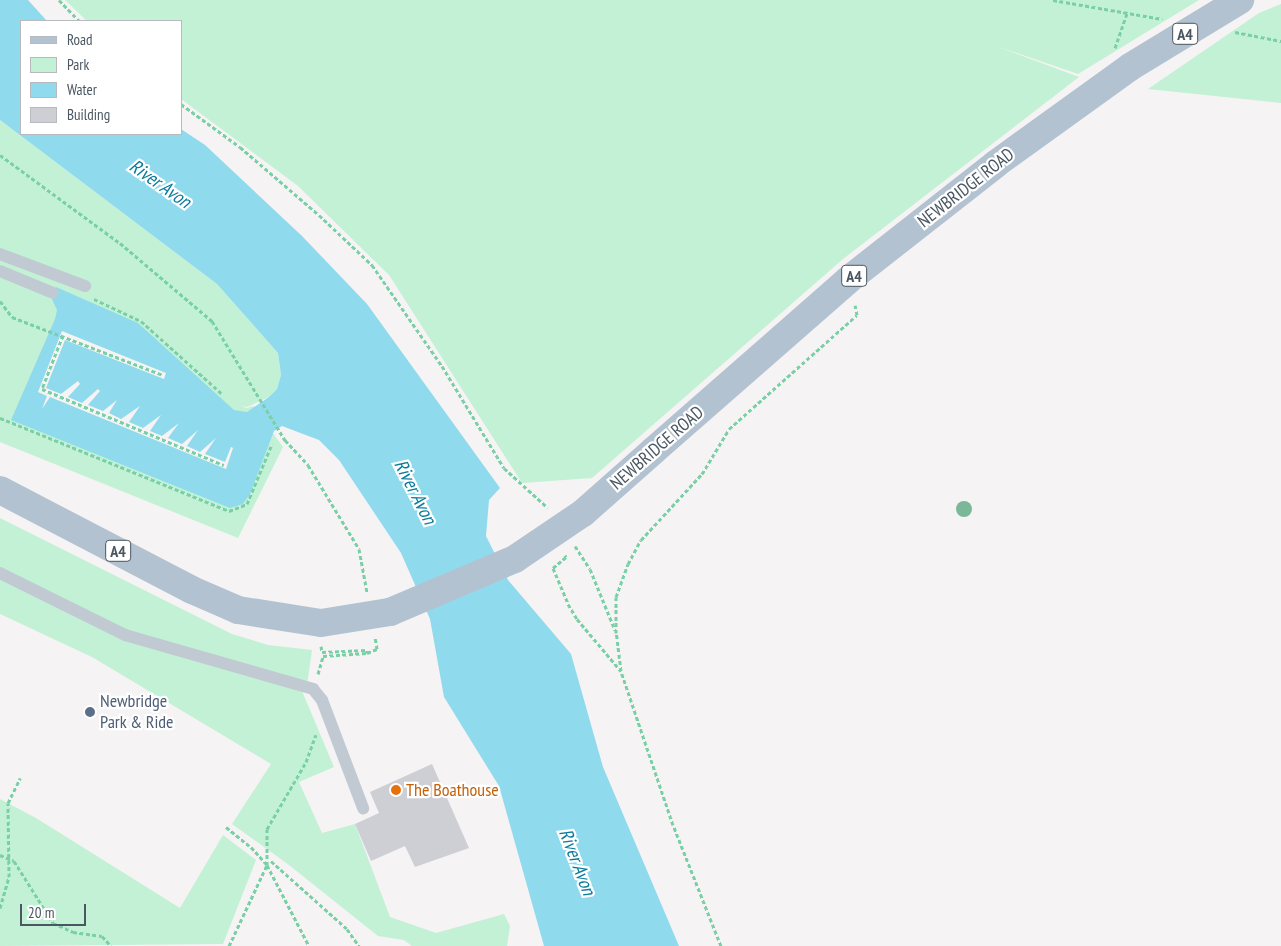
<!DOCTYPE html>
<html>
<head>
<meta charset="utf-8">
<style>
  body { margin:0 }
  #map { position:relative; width:1281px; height:946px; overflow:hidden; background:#f5f3f3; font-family:"PT Sans Narrow",sans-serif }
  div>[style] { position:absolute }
  .green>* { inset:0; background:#c3f1d5 }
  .water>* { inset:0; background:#90daee }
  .pier>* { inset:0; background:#f5f3f3 }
  .building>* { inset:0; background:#cdcfd5 }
  .path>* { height:3px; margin-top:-1.5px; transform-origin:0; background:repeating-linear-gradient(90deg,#7ad0a6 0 4px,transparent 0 6.5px) }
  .service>* { height:12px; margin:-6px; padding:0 6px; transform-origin:6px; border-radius:6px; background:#c1cad2 }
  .primary>* { height:28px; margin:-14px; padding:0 14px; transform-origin:14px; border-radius:14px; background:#b3c2d1 }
  .primary-bridge>* { height:28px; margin:-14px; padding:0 14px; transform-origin:14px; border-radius:14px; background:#b3c2d1 }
  .trees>* { width:16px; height:16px; margin:-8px; border-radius:50%; background:#7bb799 }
  .dots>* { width:14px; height:14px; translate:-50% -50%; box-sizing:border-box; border:2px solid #fff; border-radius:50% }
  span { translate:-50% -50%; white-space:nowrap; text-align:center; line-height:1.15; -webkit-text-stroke:4.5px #fff; paint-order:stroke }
  .shield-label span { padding:1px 4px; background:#fff; border:1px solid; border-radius:4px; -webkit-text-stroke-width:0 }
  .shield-label { font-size:16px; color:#4a5661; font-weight:700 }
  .street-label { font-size:18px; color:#4a5661 }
  .service-label { font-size:18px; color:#4e5e75 }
  .left { translate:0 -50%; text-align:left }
  .food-label { font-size:18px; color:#c56008 }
  .water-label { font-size:19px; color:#0c7c9b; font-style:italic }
  .legend { position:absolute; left:20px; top:20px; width:162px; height:115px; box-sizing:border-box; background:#fff; border:1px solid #b7bbc0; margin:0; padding:6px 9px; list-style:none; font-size:15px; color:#4a5661 }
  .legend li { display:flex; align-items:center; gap:10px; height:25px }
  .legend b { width:25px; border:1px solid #b7bbc0 }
  .scale { position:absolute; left:20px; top:904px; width:66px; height:22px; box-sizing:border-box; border:2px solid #4a5661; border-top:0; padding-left:6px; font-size:15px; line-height:18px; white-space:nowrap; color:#4a5661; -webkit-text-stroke:4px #fff; paint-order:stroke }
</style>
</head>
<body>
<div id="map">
  <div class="green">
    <i style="clip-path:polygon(65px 0,1199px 0,1078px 74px,996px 46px,1079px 77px,843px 259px,592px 478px,522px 483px,389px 275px,298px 186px,181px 99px,181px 21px,87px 21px)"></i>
    <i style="clip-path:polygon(1281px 4px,1281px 103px,1148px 89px,1259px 13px)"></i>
    <i style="clip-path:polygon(0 120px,217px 284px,278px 353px,281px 375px,277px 389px,269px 397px,247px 407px,241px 406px,247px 408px,253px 406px,283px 447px,238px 538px,0 442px)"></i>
    <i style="clip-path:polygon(0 518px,232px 634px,268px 645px,312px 650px,307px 685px,302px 691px,334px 767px,299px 782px,322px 833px,355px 824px,390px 917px,436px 933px,504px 914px,510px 926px,507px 946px,412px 946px,404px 940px,378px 936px,289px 865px,232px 824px,271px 764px,92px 657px,0 614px)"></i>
    <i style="clip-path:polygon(0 799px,36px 818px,180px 908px,223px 835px,256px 860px,223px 944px,0 946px)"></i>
  </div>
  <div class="water">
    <i style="clip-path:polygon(0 0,28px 0,47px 21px,21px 21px,21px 134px,181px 134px,181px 129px,205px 145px,302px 236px,367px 304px,500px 488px,489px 500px,486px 536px,508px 580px,571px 654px,603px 767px,679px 946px,544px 946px,499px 786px,444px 697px,430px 619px,401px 553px,339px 460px,319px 440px,282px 426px,274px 431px,250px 494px,243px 504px,230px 508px,11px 420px,55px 319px,57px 310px,51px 297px,56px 287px,138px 323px,234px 410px,247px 412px,269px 397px,277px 389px,281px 375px,278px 353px,217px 284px,0 120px)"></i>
  </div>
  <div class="pier">
    <i style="clip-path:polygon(62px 331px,166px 373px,164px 379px,65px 340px,46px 388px,61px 394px,78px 381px,80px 384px,68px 397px,82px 403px,98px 389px,100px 391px,88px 405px,103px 411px,117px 400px,109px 413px,121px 419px,140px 406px,129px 422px,143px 428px,161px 415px,150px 431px,162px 436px,179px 423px,168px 438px,182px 444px,198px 430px,187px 446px,200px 452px,216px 438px,205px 454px,225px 462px,231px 447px,233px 448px,226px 469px,50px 397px,42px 409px,47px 396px,38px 392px)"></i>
  </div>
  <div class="building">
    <i style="clip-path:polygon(432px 764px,469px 848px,415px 867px,405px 846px,371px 861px,355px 824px,379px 813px,370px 792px)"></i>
  </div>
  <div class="path">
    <i style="left:59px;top:0;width:29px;rotate:46deg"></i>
    <i style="left:1053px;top:0;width:111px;rotate:9.9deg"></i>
    <i style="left:1235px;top:32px;width:47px;rotate:11.1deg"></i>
    <i style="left:1115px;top:48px;width:37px;rotate:-71deg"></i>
    <i style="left:181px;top:104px;width:73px;rotate:36.1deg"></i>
    <i style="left:240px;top:147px;width:104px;rotate:40.7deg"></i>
    <i style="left:319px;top:215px;width:73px;rotate:43.3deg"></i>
    <i style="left:372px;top:265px;width:123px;rotate:55.3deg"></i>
    <i style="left:442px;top:366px;width:119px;rotate:58.7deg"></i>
    <i style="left:504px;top:468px;width:59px;rotate:42.3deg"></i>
    <i style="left:0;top:155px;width:149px;rotate:36.3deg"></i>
    <i style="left:120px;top:243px;width:121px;rotate:40.3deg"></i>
    <i style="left:212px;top:321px;width:140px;rotate:58.5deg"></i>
    <i style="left:285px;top:440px;width:34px;rotate:47deg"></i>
    <i style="left:308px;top:465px;width:98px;rotate:58.7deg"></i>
    <i style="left:359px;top:549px;width:44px;rotate:79.5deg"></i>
    <i style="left:94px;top:299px;width:52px;rotate:25.1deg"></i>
    <i style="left:141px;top:321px;width:109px;rotate:42deg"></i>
    <i style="left:0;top:301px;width:20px;rotate:53deg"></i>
    <i style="left:12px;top:317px;width:162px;rotate:21deg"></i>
    <i style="left:63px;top:335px;width:58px;rotate:111.3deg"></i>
    <i style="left:42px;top:389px;width:197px;rotate:22.7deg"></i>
    <i style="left:0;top:418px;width:247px;rotate:22.1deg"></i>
    <i style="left:229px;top:511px;width:19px;rotate:-21deg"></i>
    <i style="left:247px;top:504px;width:65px;rotate:-67.4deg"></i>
    <i style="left:575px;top:546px;width:27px;rotate:57deg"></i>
    <i style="left:590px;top:569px;width:66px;rotate:67.7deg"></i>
    <i style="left:565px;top:555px;width:2px;rotate:63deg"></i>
    <i style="left:566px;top:557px;width:17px;rotate:140deg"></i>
    <i style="left:553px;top:568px;width:39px;rotate:67deg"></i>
    <i style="left:568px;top:604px;width:17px;rotate:59deg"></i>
    <i style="left:577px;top:619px;width:68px;rotate:49.8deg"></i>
    <i style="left:321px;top:646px;width:6px;rotate:81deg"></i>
    <i style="left:322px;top:652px;width:45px;rotate:-2.5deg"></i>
    <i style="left:367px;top:650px;width:3px;rotate:90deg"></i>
    <i style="left:318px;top:674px;width:19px;rotate:-74deg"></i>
    <i style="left:323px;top:656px;width:44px;rotate:-3.9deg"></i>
    <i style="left:367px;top:653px;width:11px;rotate:-22deg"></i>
    <i style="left:377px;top:649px;width:12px;rotate:-99deg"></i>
    <i style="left:226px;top:827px;width:32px;rotate:39deg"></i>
    <i style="left:251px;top:847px;width:24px;rotate:48deg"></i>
    <i style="left:267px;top:865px;width:91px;rotate:62.6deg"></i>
    <i style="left:0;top:855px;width:15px;rotate:23deg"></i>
    <i style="left:14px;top:861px;width:73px;rotate:57.8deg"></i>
    <i style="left:53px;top:923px;width:22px;rotate:24deg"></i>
    <i style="left:73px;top:932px;width:29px;rotate:8deg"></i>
    <i style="left:102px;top:936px;width:13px;rotate:48deg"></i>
    <i style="left:271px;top:861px;width:102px;rotate:41.8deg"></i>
    <i style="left:347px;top:929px;width:21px;rotate:55deg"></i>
    <i style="left:0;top:908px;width:32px;rotate:-74deg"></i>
    <i style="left:9px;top:877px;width:74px;rotate:-90.8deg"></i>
    <i style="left:8px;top:803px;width:28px;rotate:-64deg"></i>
    <i style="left:229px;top:946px;width:89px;rotate:-64.9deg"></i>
    <i style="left:267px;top:865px;width:36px;rotate:-90deg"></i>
    <i style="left:267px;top:829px;width:78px;rotate:-59.8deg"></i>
    <i style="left:306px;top:762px;width:29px;rotate:-70deg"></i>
    <i style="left:721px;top:946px;width:130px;rotate:-111.6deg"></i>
    <i style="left:673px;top:825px;width:163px;rotate:-108.7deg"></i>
    <i style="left:621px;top:671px;width:38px;rotate:-97deg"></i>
    <i style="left:616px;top:633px;width:36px;rotate:-90deg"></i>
    <i style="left:616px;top:597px;width:35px;rotate:-70deg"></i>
    <i style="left:628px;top:564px;width:27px;rotate:-62deg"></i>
    <i style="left:641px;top:540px;width:90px;rotate:-47.3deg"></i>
    <i style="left:702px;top:474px;width:52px;rotate:-59deg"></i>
    <i style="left:729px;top:429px;width:171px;rotate:-41.7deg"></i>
    <i style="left:857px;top:315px;width:10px;rotate:-101deg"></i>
  </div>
  <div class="service">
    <i style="left:0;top:254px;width:91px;rotate:20.6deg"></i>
    <i style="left:0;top:271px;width:57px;rotate:22.5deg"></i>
    <i style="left:0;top:573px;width:140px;rotate:26.4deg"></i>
    <i style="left:125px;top:635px;width:196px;rotate:16deg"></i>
    <i style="left:313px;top:689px;width:14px;rotate:51deg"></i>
    <i style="left:322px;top:700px;width:116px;rotate:69.2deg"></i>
  </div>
  <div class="primary">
    <i style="left:653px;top:451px;width:259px;rotate:-41.2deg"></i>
    <i style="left:848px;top:280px;width:189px;rotate:-38.1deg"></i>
    <i style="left:997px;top:163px;width:164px;rotate:-35.8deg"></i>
    <i style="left:0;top:490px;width:216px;rotate:27.5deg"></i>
    <i style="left:192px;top:590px;width:50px;rotate:23.5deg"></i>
    <i style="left:238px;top:610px;width:84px;rotate:8.9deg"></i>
  </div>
  <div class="primary-bridge">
    <i style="left:1130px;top:67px;width:129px;rotate:-31.3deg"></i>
    <i style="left:321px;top:623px;width:70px;rotate:-9.1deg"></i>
    <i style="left:390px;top:612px;width:136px;rotate:-23deg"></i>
    <i style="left:515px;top:559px;width:82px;rotate:-34.1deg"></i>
    <i style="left:583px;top:513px;width:94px;rotate:-41.5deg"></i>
  </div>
  <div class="trees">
    <i style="left:964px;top:509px"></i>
  </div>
  <div class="dots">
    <i style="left:90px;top:712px;background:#5c6f8a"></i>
    <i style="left:396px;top:790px;background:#e8710a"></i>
  </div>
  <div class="shield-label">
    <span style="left:1185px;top:34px">A4</span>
    <span style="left:854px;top:276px">A4</span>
    <span style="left:118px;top:551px">A4</span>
  </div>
  <div class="street-label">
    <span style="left:966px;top:188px;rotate:-38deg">NEWBRIDGE ROAD</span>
    <span style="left:657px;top:448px;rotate:-41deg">NEWBRIDGE ROAD</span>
  </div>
  <div class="service-label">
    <span class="left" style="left:100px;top:712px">Newbridge<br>Park &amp; Ride</span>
  </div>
  <div class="food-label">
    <span class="left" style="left:406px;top:790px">The Boathouse</span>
  </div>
  <div class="water-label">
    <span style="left:160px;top:184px;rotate:35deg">River Avon</span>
    <span style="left:415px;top:492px;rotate:63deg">River Avon</span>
    <span style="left:577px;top:862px;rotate:69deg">River Avon</span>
  </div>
  <ul class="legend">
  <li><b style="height:6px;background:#b3c2d1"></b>Road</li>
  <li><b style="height:14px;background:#c3f1d5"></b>Park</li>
  <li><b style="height:14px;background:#90daee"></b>Water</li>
  <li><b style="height:14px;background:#cdcfd5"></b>Building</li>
  </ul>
  <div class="scale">20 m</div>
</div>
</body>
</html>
